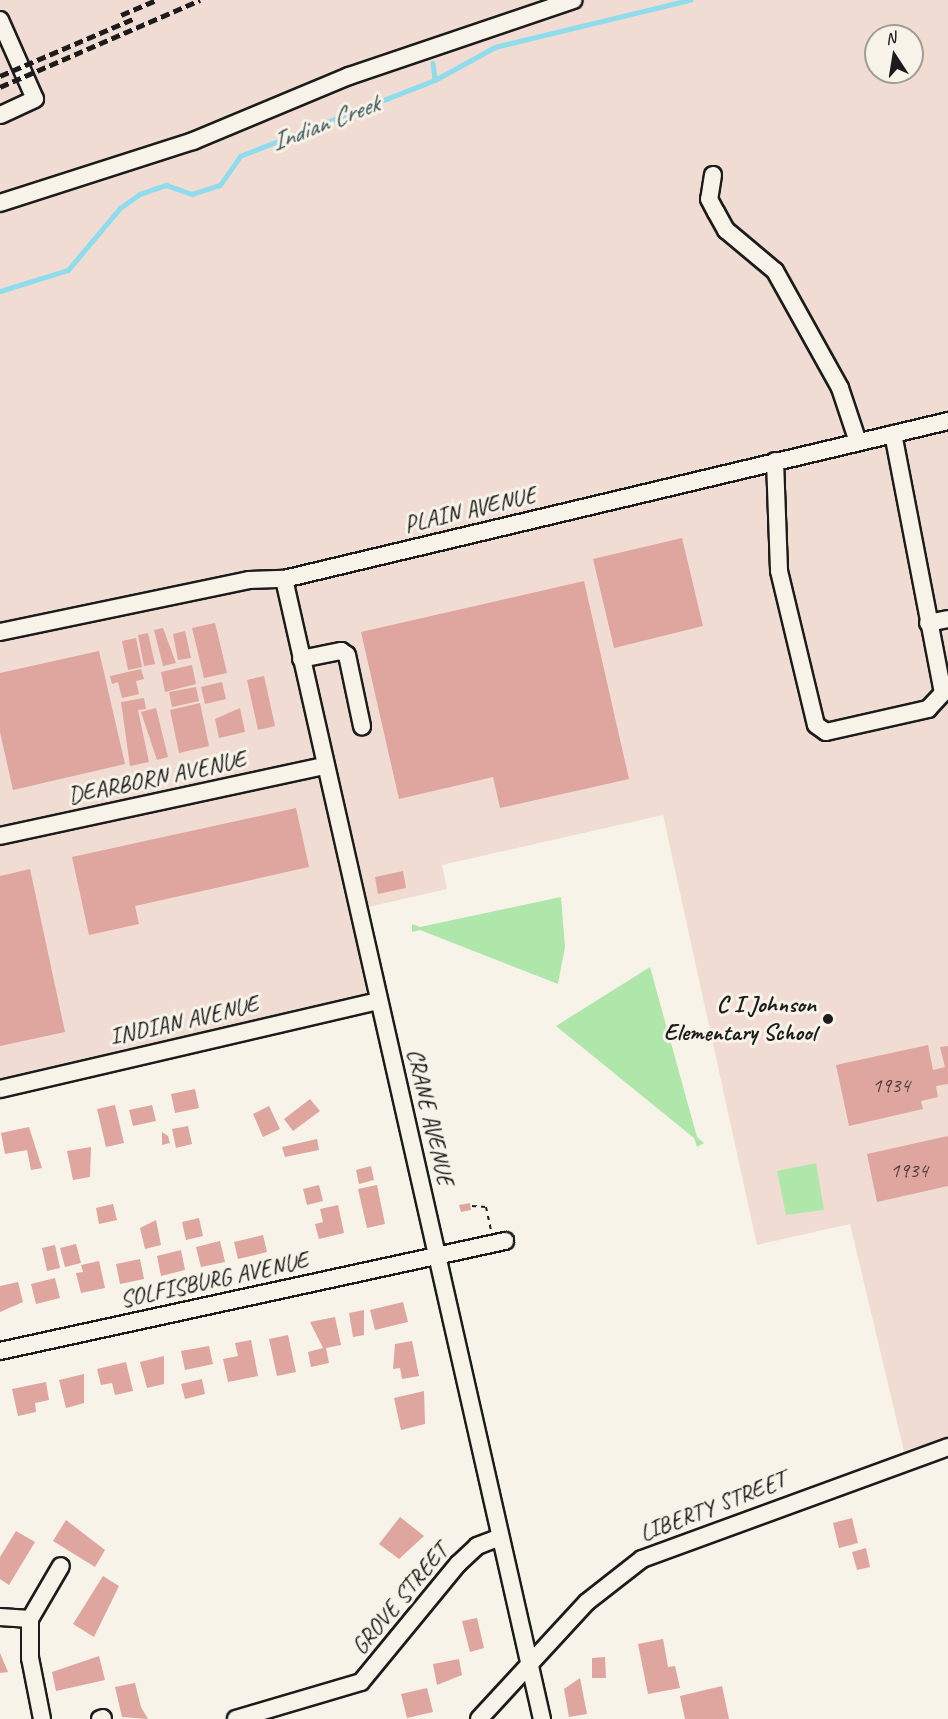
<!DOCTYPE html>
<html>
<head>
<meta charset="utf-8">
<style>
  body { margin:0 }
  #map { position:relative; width:948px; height:1719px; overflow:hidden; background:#f7f3e8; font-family:Caveat,sans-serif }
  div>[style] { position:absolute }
  .built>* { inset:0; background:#f0dcd2 }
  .green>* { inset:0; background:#afe7ab }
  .stream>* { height:4.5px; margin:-2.25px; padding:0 2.25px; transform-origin:2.25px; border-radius:2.25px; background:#8edcec }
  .building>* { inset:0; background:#dfa59f }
  .path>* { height:2px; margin-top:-1px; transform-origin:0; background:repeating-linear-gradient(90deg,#1c1c1c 0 4.5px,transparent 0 9px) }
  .roads { filter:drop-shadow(2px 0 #1c1c1c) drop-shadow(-2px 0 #1c1c1c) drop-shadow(0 2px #1c1c1c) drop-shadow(0 -2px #1c1c1c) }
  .minor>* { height:16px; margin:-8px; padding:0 8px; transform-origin:8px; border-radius:8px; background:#f7f3e8 }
  .rail>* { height:4.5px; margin-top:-2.25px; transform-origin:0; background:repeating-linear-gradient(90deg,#1c1c1c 0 9px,transparent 0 13.5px) }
  .dots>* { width:16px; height:16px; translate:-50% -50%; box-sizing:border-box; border:3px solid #f7f3e8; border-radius:50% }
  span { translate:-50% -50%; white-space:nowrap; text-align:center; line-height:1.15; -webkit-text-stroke:6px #f7f3e8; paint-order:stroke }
  .number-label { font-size:21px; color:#4d3e3d }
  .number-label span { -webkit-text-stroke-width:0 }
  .street-label { font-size:24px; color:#1c1c1c }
  .poi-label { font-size:24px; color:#1c1c1c; font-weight:700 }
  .right { translate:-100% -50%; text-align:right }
  .water-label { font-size:26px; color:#3e565a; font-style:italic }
  .north { position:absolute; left:864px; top:24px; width:60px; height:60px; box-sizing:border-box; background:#f7f3e8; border:2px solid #9f9d96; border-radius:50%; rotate:348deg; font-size:16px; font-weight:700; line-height:24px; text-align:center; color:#1c1c1c }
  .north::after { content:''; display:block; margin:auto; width:21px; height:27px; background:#1c1c1c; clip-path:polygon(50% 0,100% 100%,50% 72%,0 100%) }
</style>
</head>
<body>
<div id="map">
  <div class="built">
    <i style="clip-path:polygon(evenodd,0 0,948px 0,948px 1437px,904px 1451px,850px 1224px,757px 1245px,663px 815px,442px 865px,447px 889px,350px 911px,369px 1007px,0 1092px,0 0,876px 36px,912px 36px,912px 72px,876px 72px,876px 36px)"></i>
  </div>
  <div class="green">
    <i style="clip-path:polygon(561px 897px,565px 947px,558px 984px,420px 930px,412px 932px,412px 924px,420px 927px)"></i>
    <i style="clip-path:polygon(650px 967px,697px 1137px,704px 1143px,697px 1147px,694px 1138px,556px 1026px)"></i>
    <i style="clip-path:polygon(816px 1163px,824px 1210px,786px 1215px,777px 1171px)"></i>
  </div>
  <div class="stream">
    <i style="left:433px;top:63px;width:17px;rotate:83deg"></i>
    <i style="left:0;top:291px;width:71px;rotate:-17.2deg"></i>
    <i style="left:68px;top:270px;width:81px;rotate:-50deg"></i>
    <i style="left:120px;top:208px;width:24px;rotate:-35deg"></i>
    <i style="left:140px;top:194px;width:28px;rotate:-19deg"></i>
    <i style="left:166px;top:185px;width:28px;rotate:19deg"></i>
    <i style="left:192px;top:194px;width:29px;rotate:-18deg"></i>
    <i style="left:220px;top:185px;width:35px;rotate:-55deg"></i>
    <i style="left:240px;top:156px;width:209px;rotate:-21.3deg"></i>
    <i style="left:435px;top:80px;width:68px;rotate:-28.8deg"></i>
    <i style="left:495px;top:47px;width:201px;rotate:-13.6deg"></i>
  </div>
  <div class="building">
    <i style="clip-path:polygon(682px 538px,703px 626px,614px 648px,593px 559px)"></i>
    <i style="clip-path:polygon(584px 581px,629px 779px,500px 808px,493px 777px,399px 799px,361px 632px)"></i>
    <i style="clip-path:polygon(215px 623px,227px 673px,204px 678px,192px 628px)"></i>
    <i style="clip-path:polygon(163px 628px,176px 663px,163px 666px,154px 630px)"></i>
    <i style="clip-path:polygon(185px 631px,191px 658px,178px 660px,173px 634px)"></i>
    <i style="clip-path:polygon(148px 633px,155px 664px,144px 666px,138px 635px)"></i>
    <i style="clip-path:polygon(136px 638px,142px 667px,128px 670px,122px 641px)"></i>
    <i style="clip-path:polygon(99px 651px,125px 764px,13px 790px,0 732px,0 673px)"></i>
    <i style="clip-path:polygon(192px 665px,196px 684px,165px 692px,161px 672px)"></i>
    <i style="clip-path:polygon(141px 669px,144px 679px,136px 681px,139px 694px,122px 698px,118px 682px,112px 684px,110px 676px)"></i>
    <i style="clip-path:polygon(264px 676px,275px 726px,258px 730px,247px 680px)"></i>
    <i style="clip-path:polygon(222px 682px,226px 699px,205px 704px,201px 687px)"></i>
    <i style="clip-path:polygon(196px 687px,199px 701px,172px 707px,169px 692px)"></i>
    <i style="clip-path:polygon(144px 698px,146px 709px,138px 710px,149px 762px,130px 766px,121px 702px)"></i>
    <i style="clip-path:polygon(200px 703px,209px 746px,179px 753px,170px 710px)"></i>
    <i style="clip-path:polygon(156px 708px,168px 757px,157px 760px,141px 712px)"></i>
    <i style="clip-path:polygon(240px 708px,245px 732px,219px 738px,215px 719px)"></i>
    <i style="clip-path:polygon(296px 808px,309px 867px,135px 906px,139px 924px,89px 935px,72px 857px)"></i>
    <i style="clip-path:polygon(30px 869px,65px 1032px,0 1046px,0 876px)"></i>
    <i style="clip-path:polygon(403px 871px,406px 888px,378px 894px,375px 877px)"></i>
    <i style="clip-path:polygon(928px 1045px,933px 1070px,945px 1067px,940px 1047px,948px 1046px,948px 1084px,936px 1086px,938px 1097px,921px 1101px,923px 1109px,849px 1126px,836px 1065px)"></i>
    <i style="clip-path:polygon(195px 1089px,199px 1108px,175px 1113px,171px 1094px)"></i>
    <i style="clip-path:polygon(310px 1099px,320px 1111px,293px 1131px,284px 1119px)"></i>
    <i style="clip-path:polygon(115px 1105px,124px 1143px,106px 1147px,97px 1109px)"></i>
    <i style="clip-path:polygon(152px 1105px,156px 1121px,133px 1126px,129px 1110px)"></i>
    <i style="clip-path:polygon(269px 1106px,280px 1129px,263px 1137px,253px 1114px)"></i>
    <i style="clip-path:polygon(188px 1126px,192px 1144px,176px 1148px,172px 1129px)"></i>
    <i style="clip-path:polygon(29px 1127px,42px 1168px,31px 1170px,27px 1150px,5px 1154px,1px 1133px)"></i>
    <i style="clip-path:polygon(162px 1132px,168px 1136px,170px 1143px,162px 1145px)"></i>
    <i style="clip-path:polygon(948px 1136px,948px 1186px,877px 1202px,867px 1154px)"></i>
    <i style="clip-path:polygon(317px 1139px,319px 1150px,285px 1157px,282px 1147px)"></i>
    <i style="clip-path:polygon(91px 1147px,90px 1177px,73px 1180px,67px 1151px)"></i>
    <i style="clip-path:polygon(371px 1166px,374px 1180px,359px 1184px,356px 1170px)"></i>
    <i style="clip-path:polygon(319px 1185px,323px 1201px,307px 1205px,303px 1189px)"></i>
    <i style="clip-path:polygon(377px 1185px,385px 1224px,367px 1228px,358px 1189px)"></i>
    <i style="clip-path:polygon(470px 1203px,471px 1210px,461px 1212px,459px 1205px)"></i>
    <i style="clip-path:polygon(113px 1204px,117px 1220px,99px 1224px,96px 1208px)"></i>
    <i style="clip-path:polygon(338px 1205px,344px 1233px,319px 1239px,315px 1224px,323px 1222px,320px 1209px)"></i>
    <i style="clip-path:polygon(199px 1218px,203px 1236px,186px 1240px,182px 1222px)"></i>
    <i style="clip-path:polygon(156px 1220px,161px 1245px,145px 1249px,140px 1228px)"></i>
    <i style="clip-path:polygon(263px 1235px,267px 1252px,238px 1259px,234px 1242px)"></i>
    <i style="clip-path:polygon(220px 1241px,225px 1262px,201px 1267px,196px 1247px)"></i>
    <i style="clip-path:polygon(76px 1244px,81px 1263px,65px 1267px,60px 1248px)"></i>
    <i style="clip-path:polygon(55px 1245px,60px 1268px,47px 1271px,42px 1248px)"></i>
    <i style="clip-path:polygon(181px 1250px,185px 1270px,161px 1276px,157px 1256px)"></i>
    <i style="clip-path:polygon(140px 1259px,144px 1279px,120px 1284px,116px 1264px)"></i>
    <i style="clip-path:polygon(99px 1261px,105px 1288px,81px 1293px,76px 1273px,83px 1272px,81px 1265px)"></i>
    <i style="clip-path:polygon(55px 1278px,60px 1298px,36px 1304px,31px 1284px)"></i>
    <i style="clip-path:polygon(18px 1282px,23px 1302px,0 1312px,0 1286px)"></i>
    <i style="clip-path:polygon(403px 1302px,408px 1322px,375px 1330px,370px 1310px)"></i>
    <i style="clip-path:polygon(364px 1310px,364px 1335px,353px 1337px,349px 1313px)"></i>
    <i style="clip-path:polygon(335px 1317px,341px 1345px,326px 1348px,329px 1363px,311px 1367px,308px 1352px,323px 1348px,310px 1322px)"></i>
    <i style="clip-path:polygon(288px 1335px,296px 1372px,277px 1376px,269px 1339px)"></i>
    <i style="clip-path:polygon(251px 1340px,258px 1376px,228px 1382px,223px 1359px,238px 1356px,235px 1343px)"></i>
    <i style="clip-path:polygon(412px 1341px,419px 1376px,402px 1379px,400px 1368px,393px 1369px,395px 1344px)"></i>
    <i style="clip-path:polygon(209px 1346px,213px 1364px,185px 1370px,181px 1351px)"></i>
    <i style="clip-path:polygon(164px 1356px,164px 1384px,147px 1388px,140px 1362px)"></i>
    <i style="clip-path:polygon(126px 1362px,133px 1391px,115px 1395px,112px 1383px,101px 1385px,97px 1369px)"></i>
    <i style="clip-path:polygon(84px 1374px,84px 1403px,66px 1408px,59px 1380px)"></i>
    <i style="clip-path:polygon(202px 1379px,205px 1394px,185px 1399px,181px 1384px)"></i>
    <i style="clip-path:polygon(46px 1382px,49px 1400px,35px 1403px,36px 1412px,18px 1416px,12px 1389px)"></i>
    <i style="clip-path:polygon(424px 1391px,425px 1424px,401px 1430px,394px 1398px)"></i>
    <i style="clip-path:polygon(400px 1517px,424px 1536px,399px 1559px,379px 1544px)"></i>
    <i style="clip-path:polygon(852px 1518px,858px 1543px,839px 1548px,833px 1523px)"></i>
    <i style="clip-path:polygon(66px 1520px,105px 1550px,95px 1567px,53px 1541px)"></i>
    <i style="clip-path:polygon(16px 1531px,35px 1542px,9px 1585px,0 1579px,0 1557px)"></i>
    <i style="clip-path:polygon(866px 1548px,870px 1567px,857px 1570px,852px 1552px)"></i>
    <i style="clip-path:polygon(103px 1576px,119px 1586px,94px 1637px,73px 1624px)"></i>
    <i style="clip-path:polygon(477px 1618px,484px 1648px,470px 1652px,462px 1621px)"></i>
    <i style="clip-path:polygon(663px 1639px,668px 1667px,675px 1666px,680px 1688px,648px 1694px,638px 1644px)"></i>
    <i style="clip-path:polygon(0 1653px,8px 1672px,0 1673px)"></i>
    <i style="clip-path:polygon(99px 1656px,105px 1680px,56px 1691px,52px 1672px)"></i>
    <i style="clip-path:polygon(605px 1657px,606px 1678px,592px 1678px,592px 1658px)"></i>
    <i style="clip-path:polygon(459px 1659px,462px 1675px,437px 1685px,433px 1664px)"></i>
    <i style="clip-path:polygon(580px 1678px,587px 1714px,569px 1717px,564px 1689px)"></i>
    <i style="clip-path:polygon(135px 1683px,141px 1707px,148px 1719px,122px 1717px,115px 1687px)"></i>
    <i style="clip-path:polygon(722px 1686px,729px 1719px,685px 1719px,680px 1696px)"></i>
    <i style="clip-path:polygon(427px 1688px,433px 1712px,407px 1718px,401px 1694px)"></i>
  </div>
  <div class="path">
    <i style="left:472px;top:1206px;width:14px;rotate:4deg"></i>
    <i style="left:486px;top:1207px;width:24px;rotate:78deg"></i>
  </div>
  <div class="roads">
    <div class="minor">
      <i style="left:0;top:20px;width:86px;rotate:66.1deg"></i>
      <i style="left:35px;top:99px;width:38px;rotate:155deg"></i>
      <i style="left:713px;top:175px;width:24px;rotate:99deg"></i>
      <i style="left:709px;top:199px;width:15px;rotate:62deg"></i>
      <i style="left:716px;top:212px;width:21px;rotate:61deg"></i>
      <i style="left:726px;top:230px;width:64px;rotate:39.9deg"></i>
      <i style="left:775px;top:271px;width:134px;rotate:60.9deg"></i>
      <i style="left:840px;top:388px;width:57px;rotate:71.6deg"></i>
      <i style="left:0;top:203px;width:203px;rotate:-17.8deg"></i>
      <i style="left:193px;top:141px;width:169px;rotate:-22.6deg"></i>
      <i style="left:349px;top:76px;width:237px;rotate:-18.7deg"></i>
      <i style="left:775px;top:461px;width:110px;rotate:87.9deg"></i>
      <i style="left:779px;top:571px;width:158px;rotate:76.5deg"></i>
      <i style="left:816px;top:725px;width:12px;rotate:35deg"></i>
      <i style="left:826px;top:732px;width:105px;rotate:-12.7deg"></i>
      <i style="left:928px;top:709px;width:22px;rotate:-47deg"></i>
      <i style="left:943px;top:693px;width:264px;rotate:-100.9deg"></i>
      <i style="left:284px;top:579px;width:1169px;rotate:77.25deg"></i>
      <i style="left:928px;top:623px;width:20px;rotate:-11deg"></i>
      <i style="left:0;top:632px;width:254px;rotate:-11.8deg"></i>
      <i style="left:249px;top:580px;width:35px;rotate:-2deg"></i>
      <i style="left:284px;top:579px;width:683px;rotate:-13.38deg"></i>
      <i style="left:301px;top:659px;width:41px;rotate:-11.3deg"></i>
      <i style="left:341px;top:651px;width:7px;rotate:34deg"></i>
      <i style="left:347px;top:655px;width:73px;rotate:78.1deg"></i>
      <i style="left:0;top:836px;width:331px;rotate:-12.2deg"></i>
      <i style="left:0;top:1089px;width:388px;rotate:-13.1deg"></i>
      <i style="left:0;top:1351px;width:517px;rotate:-12.29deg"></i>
      <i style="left:0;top:1617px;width:30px;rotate:4deg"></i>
      <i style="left:42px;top:1719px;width:62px;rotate:-101.1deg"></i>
      <i style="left:30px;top:1658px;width:39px;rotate:-90deg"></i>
      <i style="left:30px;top:1619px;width:61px;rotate:-59.7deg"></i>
      <i style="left:100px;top:1719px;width:3px;rotate:-18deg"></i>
      <i style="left:236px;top:1719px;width:130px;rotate:-16.5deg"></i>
      <i style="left:361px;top:1682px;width:153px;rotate:-50.6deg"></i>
      <i style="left:458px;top:1564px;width:26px;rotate:-43deg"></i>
      <i style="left:477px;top:1546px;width:22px;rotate:-21deg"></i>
      <i style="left:479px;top:1719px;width:159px;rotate:-47.3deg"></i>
      <i style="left:587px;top:1602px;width:70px;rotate:-38deg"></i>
      <i style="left:642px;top:1559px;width:326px;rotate:-20.1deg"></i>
    </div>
  </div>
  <div class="rail">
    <i style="left:121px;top:15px;width:38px;rotate:-23deg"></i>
    <i style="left:0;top:76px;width:147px;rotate:-23.2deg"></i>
    <i style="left:0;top:87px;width:218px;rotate:-23.5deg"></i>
  </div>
  <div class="dots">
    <i style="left:828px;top:1019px;background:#1c1c1c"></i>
  </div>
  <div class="number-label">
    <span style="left:891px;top:1085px">1934</span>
    <span style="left:909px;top:1170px">1934</span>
  </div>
  <div class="street-label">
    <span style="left:470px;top:510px;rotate:-13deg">PLAIN AVENUE</span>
    <span style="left:157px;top:778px;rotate:-12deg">DEARBORN AVENUE</span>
    <span style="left:184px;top:1021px;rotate:-13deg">INDIAN AVENUE</span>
    <span style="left:430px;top:1117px;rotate:77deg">CRANE AVENUE</span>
    <span style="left:214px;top:1280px;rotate:-12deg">SOLFISBURG AVENUE</span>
    <span style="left:713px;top:1507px;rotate:-21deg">LIBERTY STREET</span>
    <span style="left:400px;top:1599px;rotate:-50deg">GROVE STREET</span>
  </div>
  <div class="poi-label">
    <span class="right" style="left:816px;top:1019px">C I Johnson<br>Elementary School</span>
  </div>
  <div class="water-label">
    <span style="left:325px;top:123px;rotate:-21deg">Indian Creek</span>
  </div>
  <div class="north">N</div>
</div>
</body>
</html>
